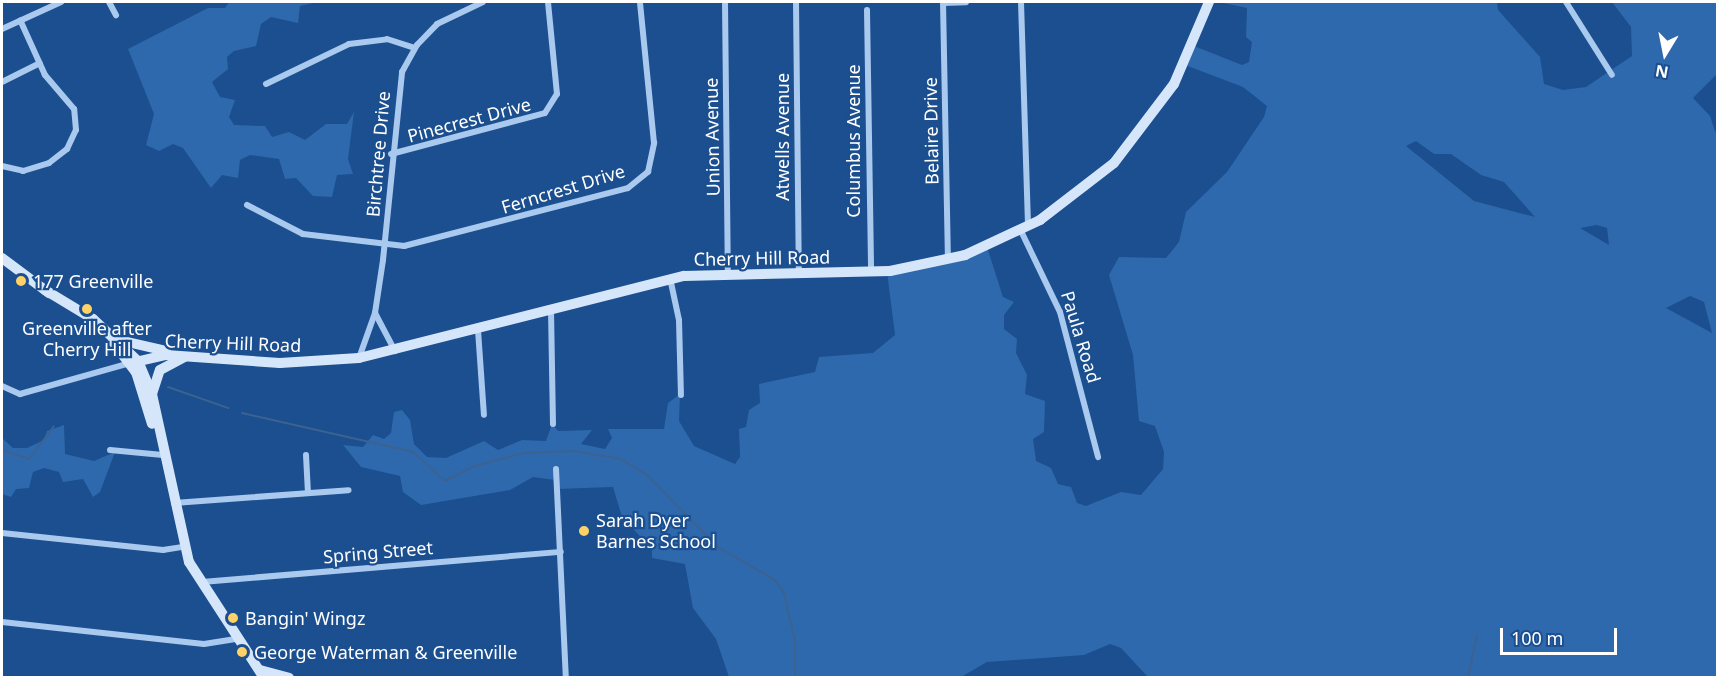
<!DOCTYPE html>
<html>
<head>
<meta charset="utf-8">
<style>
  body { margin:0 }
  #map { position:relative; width:1719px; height:679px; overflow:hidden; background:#1b4f8f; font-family:"Noto Sans",sans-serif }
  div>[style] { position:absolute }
  .green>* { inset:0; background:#2e69ad }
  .stream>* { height:2px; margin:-1px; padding:0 1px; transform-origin:1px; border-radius:1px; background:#3c6290 }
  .minor>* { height:6px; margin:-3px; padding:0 3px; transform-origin:3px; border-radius:3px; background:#a9c9ee }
  .secondary>* { height:10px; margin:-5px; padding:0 5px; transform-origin:5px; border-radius:5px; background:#d6e6fa }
  .dots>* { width:16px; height:16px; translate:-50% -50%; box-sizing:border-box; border:3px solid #1b4f8f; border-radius:50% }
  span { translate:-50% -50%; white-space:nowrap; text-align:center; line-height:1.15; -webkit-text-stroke:4.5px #1b4f8f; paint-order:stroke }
  .street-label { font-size:18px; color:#fff }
  .poi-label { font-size:18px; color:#fff }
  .left { translate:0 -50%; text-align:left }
  .frame { position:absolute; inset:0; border:3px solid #fff; pointer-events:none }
  .north { position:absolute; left:1635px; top:24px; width:60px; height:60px; -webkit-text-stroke:4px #1b4f8f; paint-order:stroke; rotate:190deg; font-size:16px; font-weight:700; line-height:24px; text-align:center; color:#fff }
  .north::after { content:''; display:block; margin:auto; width:21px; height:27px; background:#fff; clip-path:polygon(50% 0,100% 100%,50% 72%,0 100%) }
  .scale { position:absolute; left:1500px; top:628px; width:117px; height:27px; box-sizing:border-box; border:3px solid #fff; border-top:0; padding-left:8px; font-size:18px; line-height:21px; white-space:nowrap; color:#fff; -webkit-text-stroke:4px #1b4f8f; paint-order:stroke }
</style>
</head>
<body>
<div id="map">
  <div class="green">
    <i style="clip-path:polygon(229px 2px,318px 2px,300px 6px,298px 23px,271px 17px,261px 24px,256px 46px,234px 51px,227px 57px,228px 69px,212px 82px,220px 97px,235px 100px,229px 117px,234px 125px,265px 126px,272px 137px,289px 132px,305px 140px,326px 124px,347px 124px,354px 112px,348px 159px,353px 174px,337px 175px,332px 197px,313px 196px,296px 178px,285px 179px,279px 159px,250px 155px,240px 160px,238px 178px,222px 175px,211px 188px,183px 148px,173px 144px,159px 151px,146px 145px,154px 114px,128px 49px,208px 8px,225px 8px)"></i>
    <i style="clip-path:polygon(evenodd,1219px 2px,1497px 2px,1498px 10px,1540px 57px,1544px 84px,1563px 90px,1586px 87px,1632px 56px,1631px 27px,1612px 2px,1717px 2px,1717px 74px,1693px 98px,1710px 116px,1718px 140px,1717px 677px,1148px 677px,1121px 648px,1110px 644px,1084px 655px,987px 662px,961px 677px,729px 677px,716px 639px,693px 608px,685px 564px,652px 558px,652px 549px,622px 517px,613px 487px,557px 489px,555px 480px,533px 477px,510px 490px,421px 505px,403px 492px,400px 476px,361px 467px,343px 445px,363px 447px,373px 435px,384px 439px,391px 433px,394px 412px,402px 410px,410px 420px,414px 444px,427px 457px,446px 458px,484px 441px,498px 450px,522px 440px,546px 441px,552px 424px,558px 431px,592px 430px,581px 444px,605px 449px,612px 438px,608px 429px,664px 429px,668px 403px,680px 394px,679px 421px,694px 446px,735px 464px,740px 457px,739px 429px,746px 427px,749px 410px,760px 403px,759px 384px,815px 372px,819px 357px,873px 353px,895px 335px,887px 272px,987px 247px,1003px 297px,1014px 302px,1004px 315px,1004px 329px,1017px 339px,1016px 353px,1027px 375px,1025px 394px,1045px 401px,1044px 432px,1033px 439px,1036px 461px,1051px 468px,1058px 484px,1071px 487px,1077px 503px,1086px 506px,1121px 492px,1141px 495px,1163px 469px,1164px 452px,1155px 426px,1139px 421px,1133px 355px,1109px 275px,1119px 257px,1166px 258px,1179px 242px,1186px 212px,1227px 172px,1264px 117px,1267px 106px,1243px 87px,1185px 65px,1194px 46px,1242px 65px,1249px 62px,1252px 42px,1246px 37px,1247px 8px,1219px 2px,1416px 141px,1434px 154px,1451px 154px,1481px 175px,1504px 182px,1535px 217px,1474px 201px,1406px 146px,1416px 141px,1219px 2px,1597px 225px,1607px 228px,1609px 245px,1580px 228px,1597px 225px,1219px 2px,1690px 296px,1704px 302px,1712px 333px,1666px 308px,1690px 296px)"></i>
    <i style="clip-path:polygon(64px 425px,65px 454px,94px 461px,115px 452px,100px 492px,93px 497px,83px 479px,63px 482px,59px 472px,44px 468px,33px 472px,29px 488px,16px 489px,11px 497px,2px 494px,2px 438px,13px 448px,27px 448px,44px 440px,47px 431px)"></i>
  </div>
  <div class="stream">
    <i style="left:168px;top:387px;width:64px;rotate:19.3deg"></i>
    <i style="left:242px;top:413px;width:175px;rotate:12.8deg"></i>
    <i style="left:413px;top:452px;width:43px;rotate:42.2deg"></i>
    <i style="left:445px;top:481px;width:34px;rotate:-27deg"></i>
    <i style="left:475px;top:466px;width:51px;rotate:-14.9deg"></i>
    <i style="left:524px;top:453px;width:50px;rotate:-2.3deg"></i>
    <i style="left:574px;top:451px;width:48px;rotate:9.7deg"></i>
    <i style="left:621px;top:459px;width:31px;rotate:32deg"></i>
    <i style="left:647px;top:475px;width:101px;rotate:45.4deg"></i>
    <i style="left:718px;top:547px;width:66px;rotate:30.1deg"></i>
    <i style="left:775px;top:580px;width:16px;rotate:55deg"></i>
    <i style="left:784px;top:593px;width:49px;rotate:77.1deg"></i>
    <i style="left:795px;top:641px;width:37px;rotate:90deg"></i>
    <i style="left:2px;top:450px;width:28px;rotate:18deg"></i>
    <i style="left:29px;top:459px;width:41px;rotate:-52.9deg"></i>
    <i style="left:1468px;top:678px;width:44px;rotate:-78.2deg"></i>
  </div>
  <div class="minor">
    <i style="left:109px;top:2px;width:15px;rotate:62deg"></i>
    <i style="left:725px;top:2px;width:269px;rotate:89.4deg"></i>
    <i style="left:796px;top:2px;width:270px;rotate:89.4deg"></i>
    <i style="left:943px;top:2px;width:257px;rotate:88.9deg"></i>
    <i style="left:1021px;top:2px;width:224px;rotate:88.2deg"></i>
    <i style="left:1566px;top:2px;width:86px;rotate:57.8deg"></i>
    <i style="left:943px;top:3px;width:23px;rotate:-2deg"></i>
    <i style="left:867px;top:10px;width:262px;rotate:89.1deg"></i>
    <i style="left:2px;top:29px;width:65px;rotate:-24.6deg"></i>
    <i style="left:2px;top:82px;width:42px;rotate:-26.6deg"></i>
    <i style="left:266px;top:84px;width:92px;rotate:-25.7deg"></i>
    <i style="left:349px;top:44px;width:38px;rotate:-7deg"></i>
    <i style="left:387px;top:39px;width:28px;rotate:18deg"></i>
    <i style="left:391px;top:154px;width:159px;rotate:-14.9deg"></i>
    <i style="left:545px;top:113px;width:22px;rotate:-58deg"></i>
    <i style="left:557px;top:94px;width:92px;rotate:-95.6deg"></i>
    <i style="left:2px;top:166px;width:22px;rotate:13deg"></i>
    <i style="left:23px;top:171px;width:27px;rotate:-17deg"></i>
    <i style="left:49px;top:163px;width:23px;rotate:-38deg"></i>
    <i style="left:67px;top:149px;width:21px;rotate:-65deg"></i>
    <i style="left:76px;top:130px;width:21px;rotate:-95deg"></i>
    <i style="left:74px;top:109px;width:45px;rotate:-130.5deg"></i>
    <i style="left:45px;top:75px;width:60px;rotate:-114.4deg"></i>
    <i style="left:247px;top:205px;width:63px;rotate:27.4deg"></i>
    <i style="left:303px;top:234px;width:102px;rotate:6.8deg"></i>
    <i style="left:404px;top:246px;width:231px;rotate:-14.5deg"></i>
    <i style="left:628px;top:188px;width:26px;rotate:-39deg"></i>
    <i style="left:648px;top:172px;width:30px;rotate:-78deg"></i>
    <i style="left:654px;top:143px;width:142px;rotate:-95.7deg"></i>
    <i style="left:1021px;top:231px;width:90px;rotate:64.3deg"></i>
    <i style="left:1060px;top:312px;width:150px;rotate:75.3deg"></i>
    <i style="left:670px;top:278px;width:43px;rotate:77.9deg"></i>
    <i style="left:679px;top:320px;width:75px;rotate:88.5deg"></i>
    <i style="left:551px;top:310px;width:114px;rotate:89deg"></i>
    <i style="left:375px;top:313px;width:43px;rotate:62.2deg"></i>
    <i style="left:478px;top:330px;width:85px;rotate:86deg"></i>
    <i style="left:359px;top:358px;width:48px;rotate:-70.4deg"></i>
    <i style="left:375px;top:313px;width:54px;rotate:-81.4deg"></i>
    <i style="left:383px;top:260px;width:189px;rotate:-84.2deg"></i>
    <i style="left:402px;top:72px;width:31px;rotate:-61deg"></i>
    <i style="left:417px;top:45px;width:29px;rotate:-46deg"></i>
    <i style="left:437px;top:24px;width:51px;rotate:-25.6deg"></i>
    <i style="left:2px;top:386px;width:20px;rotate:24deg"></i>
    <i style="left:20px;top:394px;width:114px;rotate:-15.7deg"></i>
    <i style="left:110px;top:450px;width:53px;rotate:5.4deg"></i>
    <i style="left:306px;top:455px;width:37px;rotate:87deg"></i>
    <i style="left:556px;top:469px;width:209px;rotate:87.3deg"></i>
    <i style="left:174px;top:503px;width:175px;rotate:-4.2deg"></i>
    <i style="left:2px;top:533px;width:162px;rotate:6deg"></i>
    <i style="left:163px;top:550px;width:20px;rotate:-9deg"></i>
    <i style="left:202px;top:582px;width:360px;rotate:-4.8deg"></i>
    <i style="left:2px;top:622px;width:203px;rotate:6.2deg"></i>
    <i style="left:204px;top:644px;width:32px;rotate:-9deg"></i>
  </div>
  <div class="secondary">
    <i style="left:2px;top:258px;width:59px;rotate:36.7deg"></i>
    <i style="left:45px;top:290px;width:56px;rotate:31.1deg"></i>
    <i style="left:93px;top:319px;width:62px;rotate:43deg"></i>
    <i style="left:138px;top:361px;width:36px;rotate:67deg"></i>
    <i style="left:152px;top:394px;width:172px;rotate:77.6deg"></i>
    <i style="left:189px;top:562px;width:138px;rotate:57.1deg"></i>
    <i style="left:123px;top:341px;width:44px;rotate:13.1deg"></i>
    <i style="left:113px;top:342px;width:38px;rotate:53deg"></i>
    <i style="left:136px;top:372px;width:54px;rotate:72.9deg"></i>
    <i style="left:131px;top:363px;width:36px;rotate:-13deg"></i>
    <i style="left:166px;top:355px;width:114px;rotate:4deg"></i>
    <i style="left:280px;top:363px;width:79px;rotate:-3.6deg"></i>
    <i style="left:359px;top:358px;width:335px;rotate:-14.2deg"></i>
    <i style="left:684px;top:276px;width:206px;rotate:-1.4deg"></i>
    <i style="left:890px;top:271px;width:77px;rotate:-12deg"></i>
    <i style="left:965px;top:255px;width:83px;rotate:-25deg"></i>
    <i style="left:1040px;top:220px;width:93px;rotate:-37.6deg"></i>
    <i style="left:1114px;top:163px;width:99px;rotate:-52.8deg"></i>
    <i style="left:1174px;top:84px;width:89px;rotate:-66.9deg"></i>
    <i style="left:152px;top:394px;width:25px;rotate:-72deg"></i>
    <i style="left:160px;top:370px;width:27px;rotate:-28deg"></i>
    <i style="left:260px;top:670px;width:30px;rotate:15deg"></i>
  </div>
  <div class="dots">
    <i style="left:21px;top:281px;background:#ffd166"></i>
    <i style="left:87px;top:309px;background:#ffd166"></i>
    <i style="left:584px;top:531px;background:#ffd166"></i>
    <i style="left:233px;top:618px;background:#ffd166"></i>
    <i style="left:242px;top:652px;background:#ffd166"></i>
  </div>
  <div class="street-label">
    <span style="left:469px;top:120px;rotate:-15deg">Pinecrest Drive</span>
    <span style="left:931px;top:131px;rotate:-91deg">Belaire Drive</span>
    <span style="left:712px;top:137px;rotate:-91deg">Union Avenue</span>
    <span style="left:782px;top:137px;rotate:-90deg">Atwells Avenue</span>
    <span style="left:853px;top:141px;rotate:-90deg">Columbus Avenue</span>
    <span style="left:378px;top:154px;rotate:-85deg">Birchtree Drive</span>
    <span style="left:563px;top:189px;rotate:-17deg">Ferncrest Drive</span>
    <span style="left:762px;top:258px;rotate:-1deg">Cherry Hill Road</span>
    <span style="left:1081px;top:337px;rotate:73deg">Paula Road</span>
    <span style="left:233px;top:343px;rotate:2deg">Cherry Hill Road</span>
    <span style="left:378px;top:552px;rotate:-5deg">Spring Street</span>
  </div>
  <div class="poi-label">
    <span class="left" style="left:33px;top:281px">177 Greenville</span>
    <span style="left:87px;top:339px">Greenville after<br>Cherry Hill</span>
    <span class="left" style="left:596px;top:531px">Sarah Dyer<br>Barnes School</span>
    <span class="left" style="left:245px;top:618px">Bangin' Wingz</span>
    <span class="left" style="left:254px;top:652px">George Waterman &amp; Greenville</span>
  </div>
  <div class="frame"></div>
  <div class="north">N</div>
  <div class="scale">100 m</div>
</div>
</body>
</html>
